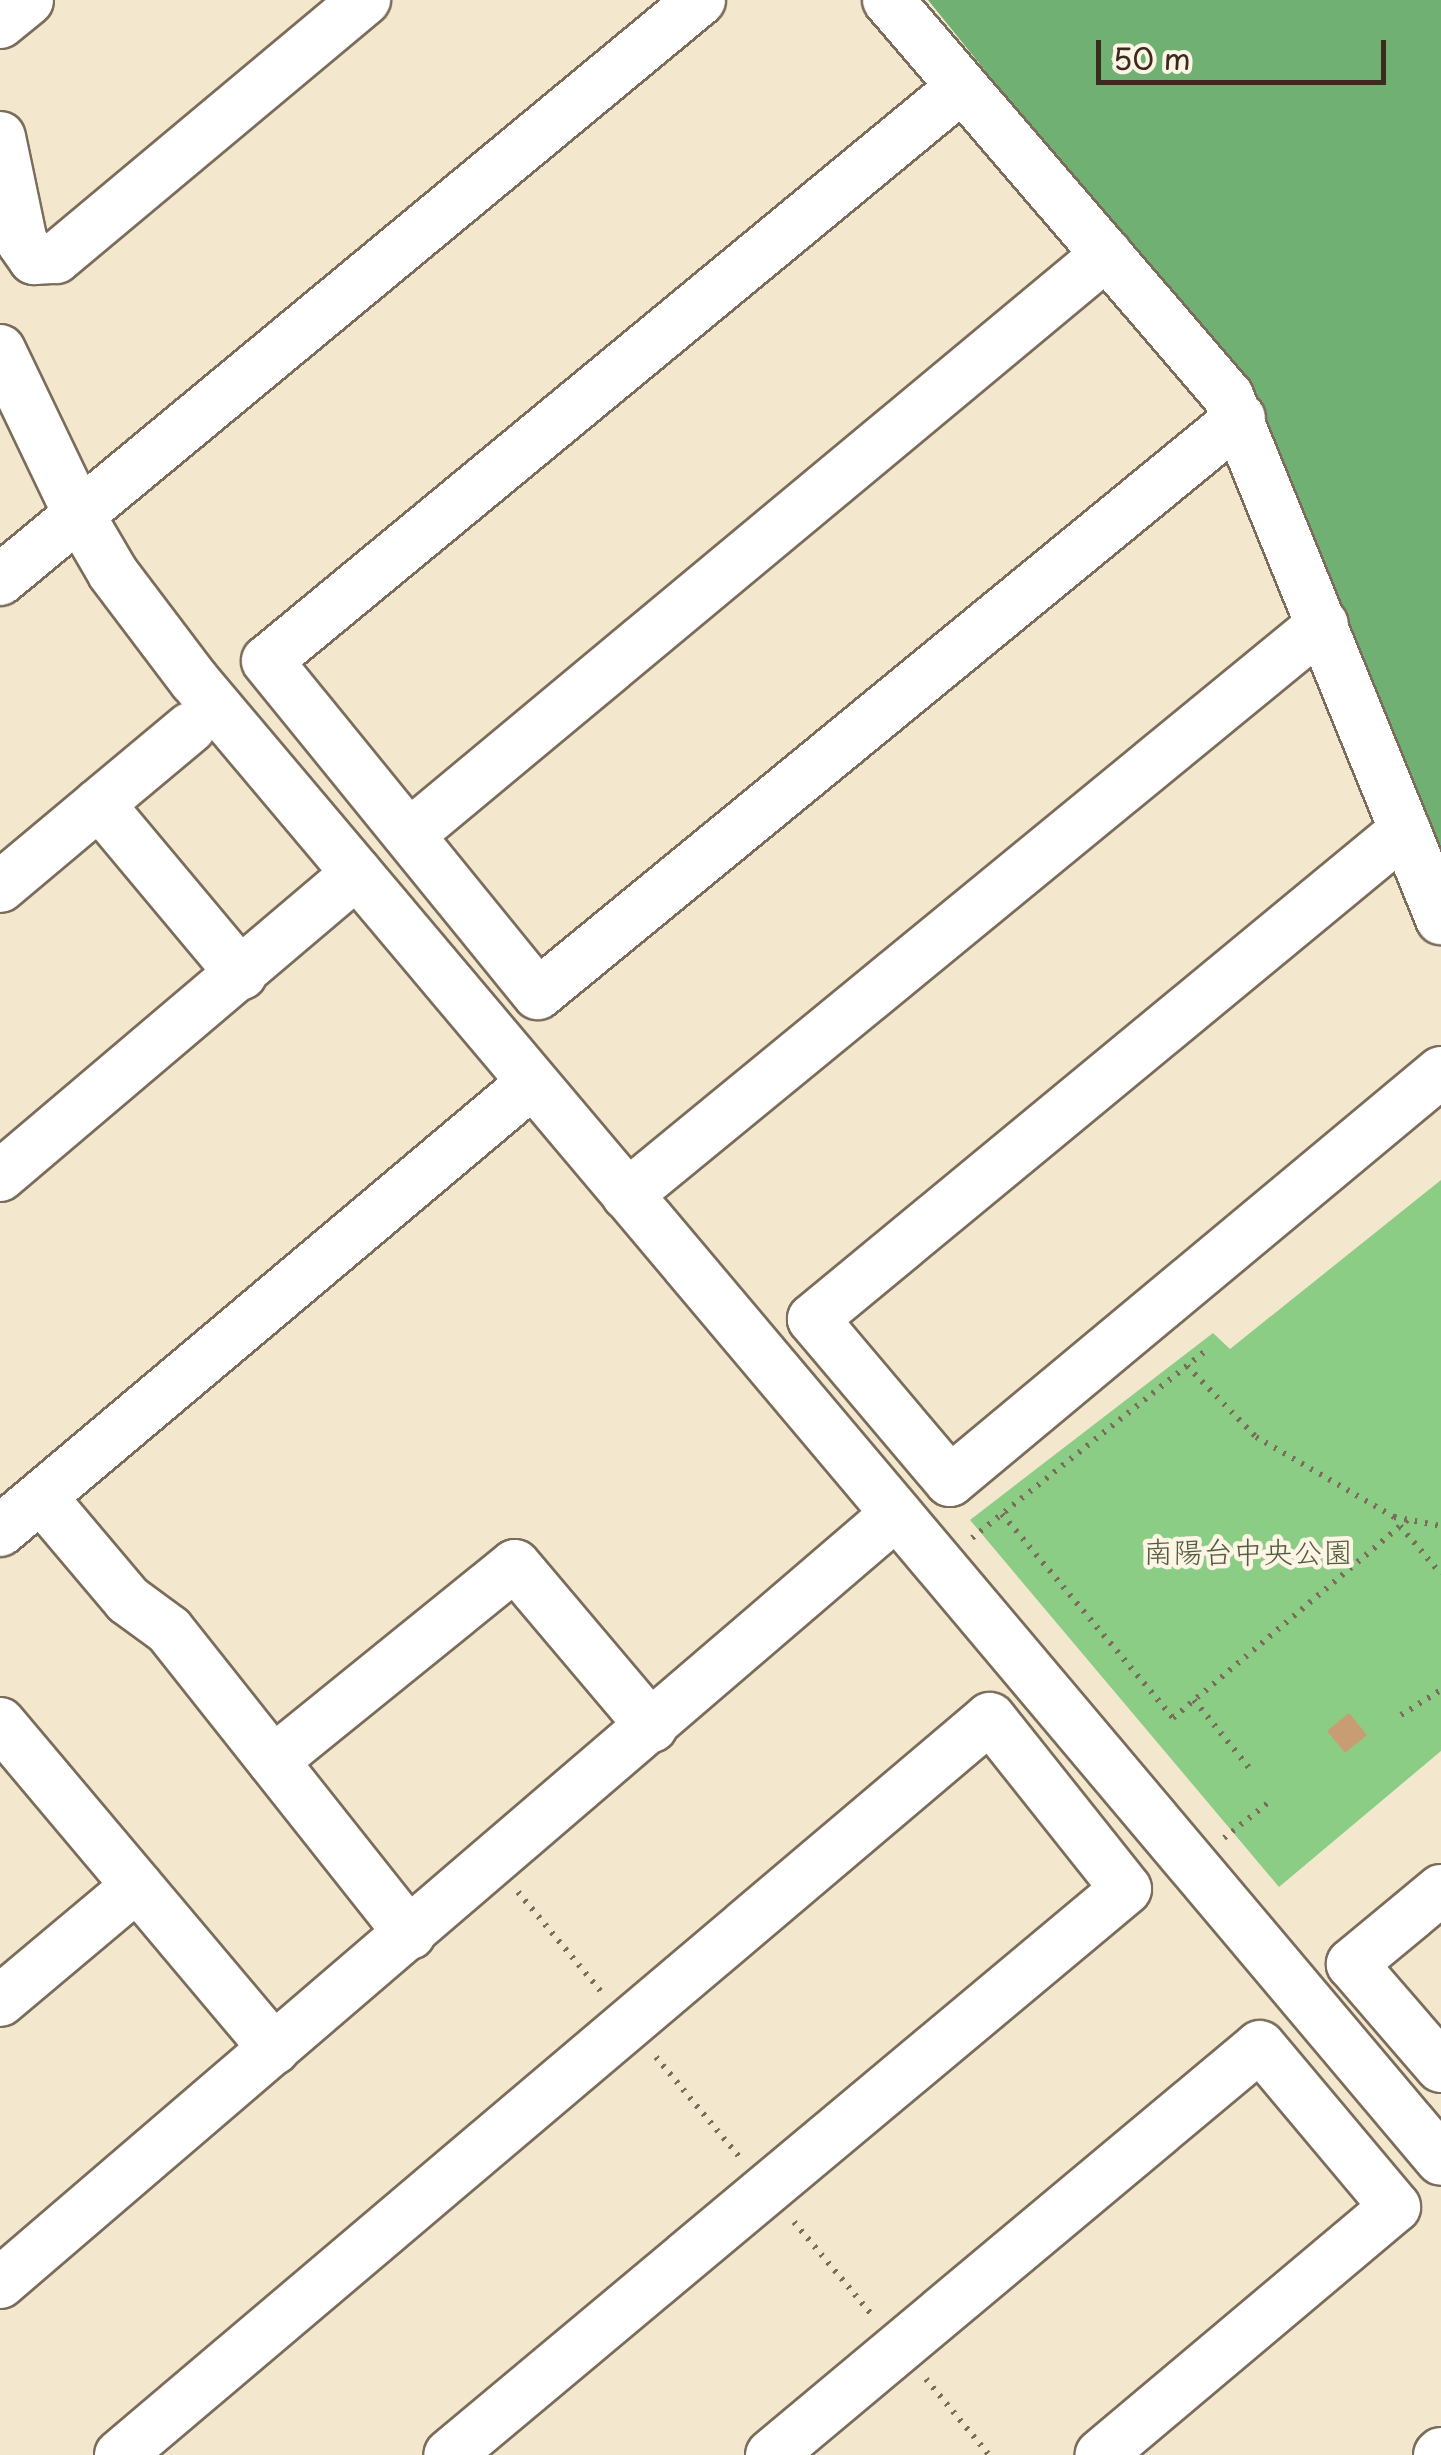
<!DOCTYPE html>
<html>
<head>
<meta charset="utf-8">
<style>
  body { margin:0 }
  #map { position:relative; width:1441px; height:2455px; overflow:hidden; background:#f3e8cd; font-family:"Playpen Sans","Klee One",sans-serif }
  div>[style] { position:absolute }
  .green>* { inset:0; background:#8bcd85 }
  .forest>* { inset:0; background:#70b072 }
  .building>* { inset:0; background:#c99d73 }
  .path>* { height:6px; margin-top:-3px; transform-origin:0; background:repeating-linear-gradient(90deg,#7b6c5b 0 2.5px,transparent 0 10.5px) }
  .roads { filter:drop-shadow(2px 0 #7b6c5b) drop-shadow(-2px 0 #7b6c5b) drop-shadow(0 2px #7b6c5b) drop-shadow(0 -2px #7b6c5b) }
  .minor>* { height:50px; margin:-25px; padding:0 25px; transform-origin:25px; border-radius:25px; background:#fff }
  span { translate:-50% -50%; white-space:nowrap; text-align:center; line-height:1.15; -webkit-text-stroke:9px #fcf5e5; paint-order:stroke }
  .park-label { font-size:30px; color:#535b3d }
  .scale { position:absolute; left:1096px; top:40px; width:290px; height:45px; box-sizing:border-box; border:5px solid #3b2a1e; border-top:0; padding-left:12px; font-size:30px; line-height:35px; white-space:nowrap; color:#3b2a1e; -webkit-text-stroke:8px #fcf5e5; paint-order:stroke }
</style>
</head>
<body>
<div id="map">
  <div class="green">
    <i style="clip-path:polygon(1441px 1180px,1441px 1751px,1279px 1887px,970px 1520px,1213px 1333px,1230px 1349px)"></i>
  </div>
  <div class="forest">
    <i style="clip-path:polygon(928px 0,1441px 0,1441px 851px,1256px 405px)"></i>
  </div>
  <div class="building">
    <i style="clip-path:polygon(1349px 1713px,1367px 1735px,1345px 1753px,1327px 1731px)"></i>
  </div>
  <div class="path">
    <i style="left:1187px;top:1366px;width:99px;rotate:45.8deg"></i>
    <i style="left:1256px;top:1437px;width:160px;rotate:30.1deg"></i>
    <i style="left:1394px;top:1517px;width:48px;rotate:10.8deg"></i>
    <i style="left:1002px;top:1514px;width:266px;rotate:50deg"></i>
    <i style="left:1173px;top:1718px;width:307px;rotate:-40.2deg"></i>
    <i style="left:1400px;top:1526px;width:63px;rotate:49.5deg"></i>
    <i style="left:972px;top:1538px;width:304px;rotate:-38.7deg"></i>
    <i style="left:1194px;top:1700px;width:89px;rotate:50.9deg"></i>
    <i style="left:1401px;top:1715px;width:47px;rotate:-32deg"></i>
    <i style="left:1224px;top:1838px;width:58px;rotate:-38.7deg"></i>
    <i style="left:518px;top:1892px;width:133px;rotate:50.2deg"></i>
    <i style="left:656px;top:2057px;width:133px;rotate:50.2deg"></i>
    <i style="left:794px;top:2222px;width:123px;rotate:50deg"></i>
    <i style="left:926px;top:2379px;width:99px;rotate:50.3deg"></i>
  </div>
  <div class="roads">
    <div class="minor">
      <i style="left:888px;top:0;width:522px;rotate:49.35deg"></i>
      <i style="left:1228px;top:396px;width:565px;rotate:67.84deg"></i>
      <i style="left:0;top:23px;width:36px;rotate:-39deg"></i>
      <i style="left:962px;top:87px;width:901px;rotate:140.45deg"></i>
      <i style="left:267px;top:661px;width:429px;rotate:50.9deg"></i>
      <i style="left:538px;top:994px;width:908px;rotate:-39.37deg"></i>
      <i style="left:0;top:137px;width:107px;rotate:78.2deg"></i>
      <i style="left:22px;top:242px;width:21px;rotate:55deg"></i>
      <i style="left:34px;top:259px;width:22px;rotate:-3deg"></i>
      <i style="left:56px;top:258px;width:403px;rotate:-39.9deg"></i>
      <i style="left:0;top:350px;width:181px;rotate:64.4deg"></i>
      <i style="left:78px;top:513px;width:69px;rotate:59.7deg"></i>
      <i style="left:113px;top:573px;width:134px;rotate:52.9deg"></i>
      <i style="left:194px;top:680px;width:1935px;rotate:49.88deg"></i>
      <i style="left:0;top:580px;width:909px;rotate:-39.64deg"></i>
      <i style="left:99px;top:804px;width:119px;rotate:-39.9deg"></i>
      <i style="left:1405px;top:830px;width:768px;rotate:140.44deg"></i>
      <i style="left:813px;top:1319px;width:212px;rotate:49.8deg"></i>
      <i style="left:950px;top:1481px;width:639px;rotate:-39.79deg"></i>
      <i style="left:409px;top:835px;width:908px;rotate:-39.77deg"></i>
      <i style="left:0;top:887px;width:129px;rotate:-40deg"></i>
      <i style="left:99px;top:804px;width:222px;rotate:50.1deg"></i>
      <i style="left:0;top:1176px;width:468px;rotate:-40.3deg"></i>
      <i style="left:627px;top:1195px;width:900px;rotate:-39.37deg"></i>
      <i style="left:41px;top:1497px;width:135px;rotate:49.8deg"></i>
      <i style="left:128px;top:1600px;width:51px;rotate:36.2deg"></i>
      <i style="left:169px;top:1630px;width:388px;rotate:51.6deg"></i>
      <i style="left:0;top:1531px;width:696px;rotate:-40.1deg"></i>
      <i style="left:0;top:1723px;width:426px;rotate:49.9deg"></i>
      <i style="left:273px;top:1761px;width:311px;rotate:-39deg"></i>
      <i style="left:515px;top:1565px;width:212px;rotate:49.8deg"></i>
      <i style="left:1441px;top:1890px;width:116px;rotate:140.3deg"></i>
      <i style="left:1352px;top:1964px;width:136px;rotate:49.2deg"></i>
      <i style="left:0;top:2001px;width:179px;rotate:-40deg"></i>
      <i style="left:0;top:2283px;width:1179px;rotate:-40.63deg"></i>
      <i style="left:120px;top:2455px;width:1140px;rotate:-40.27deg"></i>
      <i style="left:990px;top:1718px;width:218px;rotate:51.5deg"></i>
      <i style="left:1126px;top:1889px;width:882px;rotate:140.1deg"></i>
      <i style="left:771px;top:2455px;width:637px;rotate:-39.91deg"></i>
      <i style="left:1260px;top:2046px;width:210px;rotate:50deg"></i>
      <i style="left:1395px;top:2207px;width:385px;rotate:139.9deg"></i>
      <i style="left:1439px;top:2455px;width:3px;rotate:-45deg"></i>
    </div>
  </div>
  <div class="park-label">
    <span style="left:1248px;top:1551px">南陽台中央公園</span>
  </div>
  <div class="scale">50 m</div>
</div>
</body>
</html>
